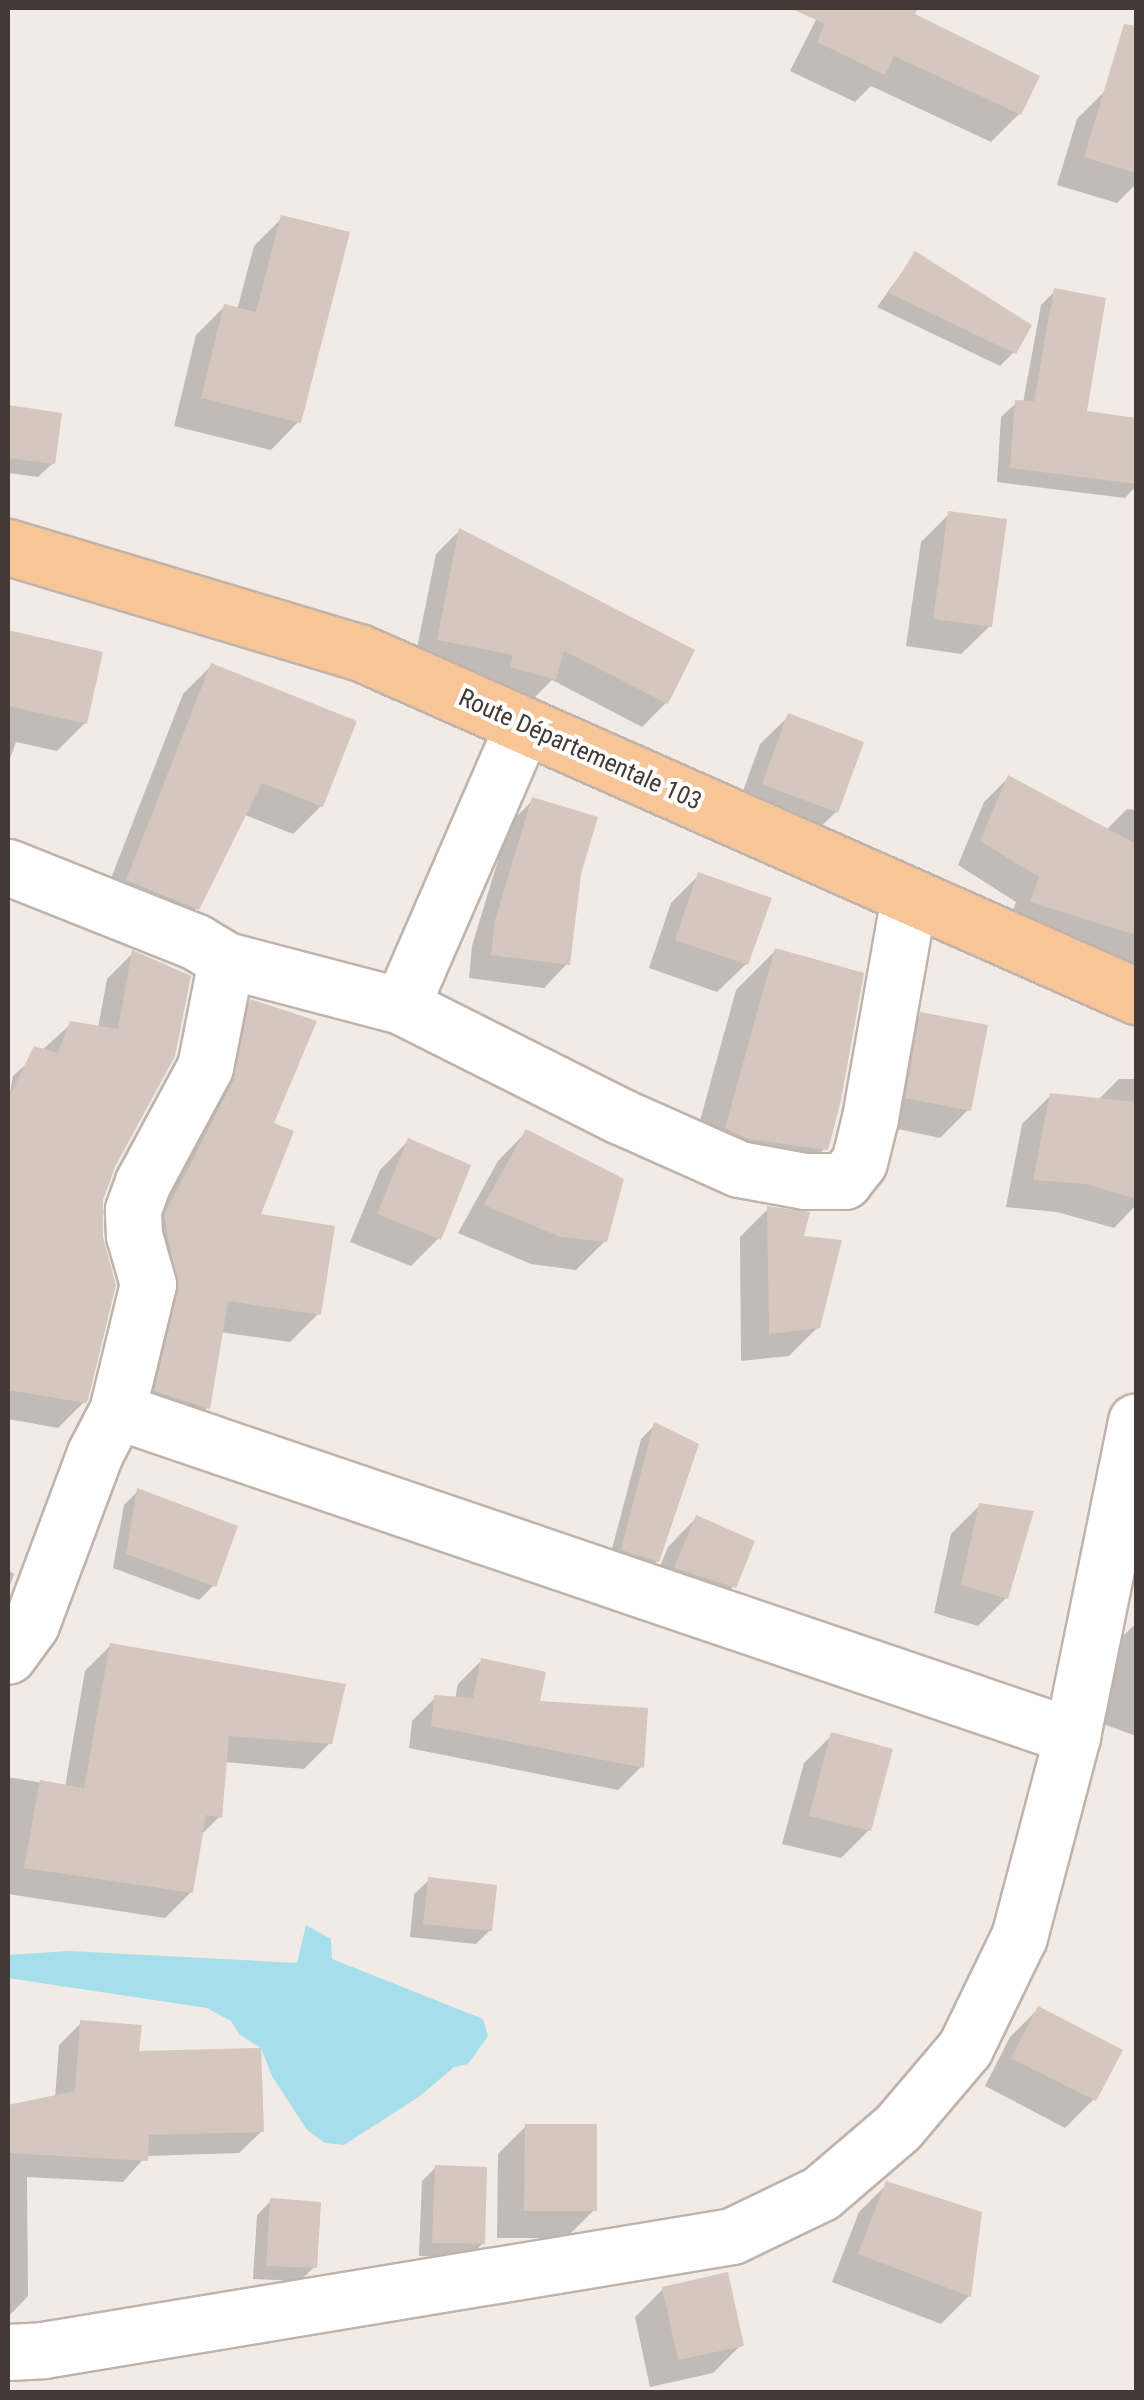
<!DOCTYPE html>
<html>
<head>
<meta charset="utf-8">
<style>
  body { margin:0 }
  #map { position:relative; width:1144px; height:2400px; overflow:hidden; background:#f1eae5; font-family:"Roboto Condensed",sans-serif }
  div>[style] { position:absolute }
  .water>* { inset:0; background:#a4dfeb }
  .shadow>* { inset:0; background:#0003 }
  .building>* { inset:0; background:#d5c6be }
  .roads { filter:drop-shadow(2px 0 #bfb3ab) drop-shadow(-2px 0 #bfb3ab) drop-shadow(0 2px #bfb3ab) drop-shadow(0 -2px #bfb3ab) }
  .minor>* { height:55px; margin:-27.5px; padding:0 27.5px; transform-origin:27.5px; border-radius:27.5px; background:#fff }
  .major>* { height:55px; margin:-27.5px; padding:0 27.5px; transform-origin:27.5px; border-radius:27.5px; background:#f8c597 }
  span { translate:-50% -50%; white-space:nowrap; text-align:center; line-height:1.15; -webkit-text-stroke:8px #fff; paint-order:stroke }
  .street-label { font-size:25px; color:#433a35 }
  .frame { position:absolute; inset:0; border:10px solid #433a35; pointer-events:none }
</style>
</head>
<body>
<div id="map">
  <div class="water">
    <i style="clip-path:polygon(306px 1925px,331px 1939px,332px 1959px,483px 2019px,488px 2036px,468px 2064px,454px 2067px,420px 2096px,344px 2145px,325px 2143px,307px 2130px,272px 2076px,261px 2048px,240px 2035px,231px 2021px,207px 2008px,8px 1978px,8px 1955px,69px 1951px,297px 1963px)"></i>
  </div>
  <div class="shadow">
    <i style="clip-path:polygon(822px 8px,896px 8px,1037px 77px,1019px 114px,991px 142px,871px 86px,855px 102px,790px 71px)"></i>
    <i style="clip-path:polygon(1105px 91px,1136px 101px,1136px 184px,1117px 203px,1057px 185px,1077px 119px)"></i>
    <i style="clip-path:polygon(282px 218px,299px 421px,271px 450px,174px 426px,196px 335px,224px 307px,237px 310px,254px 246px)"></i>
    <i style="clip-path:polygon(915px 254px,1014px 352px,1000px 366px,877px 307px)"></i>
    <i style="clip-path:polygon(1055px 291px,1084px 413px,1136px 420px,1136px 486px,1125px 498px,997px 482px,1001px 417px,1016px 403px,1023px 403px,1041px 305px)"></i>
    <i style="clip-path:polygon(8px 407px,59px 415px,53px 463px,38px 477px,8px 473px)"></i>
    <i style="clip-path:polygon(949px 514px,990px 626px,961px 654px,906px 646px,921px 542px)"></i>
    <i style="clip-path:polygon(459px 531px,666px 703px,642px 727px,552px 680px,530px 702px,488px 691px,491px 679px,414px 663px,436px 554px)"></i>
    <i style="clip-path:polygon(8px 633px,100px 653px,85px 723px,57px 751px,16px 742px,8px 764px)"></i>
    <i style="clip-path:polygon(211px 666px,321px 806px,293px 834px,243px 814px,197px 908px,169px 936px,99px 909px,183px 694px)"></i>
    <i style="clip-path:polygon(789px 716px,836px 812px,807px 840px,735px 813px,760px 744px)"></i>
    <i style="clip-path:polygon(1008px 778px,1106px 830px,1127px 809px,1136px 810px,1136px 978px,1007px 926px,1016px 902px,958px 865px,984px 802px)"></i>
    <i style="clip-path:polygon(533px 800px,579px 873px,567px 964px,544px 988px,469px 978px,472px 946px,509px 824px)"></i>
    <i style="clip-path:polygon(699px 875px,746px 964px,717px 992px,649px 968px,671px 903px)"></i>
    <i style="clip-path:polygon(775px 951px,825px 1148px,786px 1188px,687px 1168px,736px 990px)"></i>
    <i style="clip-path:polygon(133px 953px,113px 1166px,101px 1200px,84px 1402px,58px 1428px,8px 1419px,12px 1368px,8px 1367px,8px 1104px,13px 1076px,71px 1024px,98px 1028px,107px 979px)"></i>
    <i style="clip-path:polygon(251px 1001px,271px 1125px,258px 1216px,318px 1314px,290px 1342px,220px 1332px,207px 1408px,179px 1436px,128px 1419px,137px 1245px,223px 1030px)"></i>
    <i style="clip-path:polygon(921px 1015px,968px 1110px,940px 1138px,879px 1125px,893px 1043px)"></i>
    <i style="clip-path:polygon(1119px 1079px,1136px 1079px,1136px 1205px,1114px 1228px,1057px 1212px,1006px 1207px,1022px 1124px,1051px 1095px,1098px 1100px)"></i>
    <i style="clip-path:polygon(526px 1132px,605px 1241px,576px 1270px,531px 1264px,458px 1233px,498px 1161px)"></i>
    <i style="clip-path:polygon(408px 1141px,439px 1238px,411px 1266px,350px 1242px,380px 1170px)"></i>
    <i style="clip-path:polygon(768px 1209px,801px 1238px,818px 1327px,789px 1356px,741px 1361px,740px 1237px)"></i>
    <i style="clip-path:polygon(655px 1425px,657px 1561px,642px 1575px,608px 1564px,641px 1439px)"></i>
    <i style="clip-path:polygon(138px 1491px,213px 1586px,199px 1600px,113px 1568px,124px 1505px)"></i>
    <i style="clip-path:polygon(979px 1506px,1006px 1598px,978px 1626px,934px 1613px,951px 1534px)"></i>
    <i style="clip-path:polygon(696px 1518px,733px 1587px,705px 1615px,648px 1596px,668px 1547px)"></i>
    <i style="clip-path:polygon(8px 1570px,14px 1574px,8px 1591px)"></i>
    <i style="clip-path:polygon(1133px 1626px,1136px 1627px,1136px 1736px,1087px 1718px,1105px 1654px)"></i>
    <i style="clip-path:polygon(111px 1645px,330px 1743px,304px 1769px,224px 1762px,219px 1817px,200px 1836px,191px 1892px,165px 1918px,8px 1894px,8px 1777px,65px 1787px,85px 1671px)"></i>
    <i style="clip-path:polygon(481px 1661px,537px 1704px,641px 1767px,618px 1790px,409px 1748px,412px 1721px,435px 1698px,455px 1699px,458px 1684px)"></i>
    <i style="clip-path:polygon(832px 1735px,869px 1830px,841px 1858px,782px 1844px,804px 1763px)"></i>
    <i style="clip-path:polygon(429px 1880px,490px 1930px,476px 1944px,410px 1937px,414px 1894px)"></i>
    <i style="clip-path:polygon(1038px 2009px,1119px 2051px,1093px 2100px,1065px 2128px,985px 2086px,1010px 2037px)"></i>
    <i style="clip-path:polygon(81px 2023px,262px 2131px,239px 2153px,146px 2156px,123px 2182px,27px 2177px,28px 2296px,8px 2317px,8px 2108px,55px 2098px,59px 2045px)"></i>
    <i style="clip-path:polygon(526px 2126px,594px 2210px,566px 2238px,497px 2238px,498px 2154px)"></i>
    <i style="clip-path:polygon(436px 2167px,483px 2243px,468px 2258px,419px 2256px,422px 2181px)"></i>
    <i style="clip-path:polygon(887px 2184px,969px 2296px,941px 2324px,832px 2282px,859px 2212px)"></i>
    <i style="clip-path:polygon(271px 2201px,314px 2267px,300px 2281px,253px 2279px,257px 2215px)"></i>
    <i style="clip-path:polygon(663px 2289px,741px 2345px,713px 2373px,650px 2387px,635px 2317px)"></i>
  </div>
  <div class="building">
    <i style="clip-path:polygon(790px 8px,918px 8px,915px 14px,1040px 76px,1021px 115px,894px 56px,885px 75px,817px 42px,825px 24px)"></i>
    <i style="clip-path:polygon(1124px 24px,1136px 26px,1136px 173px,1084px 157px)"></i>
    <i style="clip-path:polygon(281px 215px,350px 232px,301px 423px,201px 398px,224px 304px,256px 312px)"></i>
    <i style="clip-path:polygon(915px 251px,1032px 325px,1016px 354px,889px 293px)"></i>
    <i style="clip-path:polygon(1054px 288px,1106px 298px,1087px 411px,1136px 418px,1136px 484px,1010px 468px,1015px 400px,1034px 401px)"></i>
    <i style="clip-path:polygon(8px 405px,62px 413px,55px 464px,8px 458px)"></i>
    <i style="clip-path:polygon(948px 511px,1007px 519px,992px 627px,933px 619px)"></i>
    <i style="clip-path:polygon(459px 528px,695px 650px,668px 704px,564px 651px,556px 680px,510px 667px,513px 655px,437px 640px)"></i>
    <i style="clip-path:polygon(8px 630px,103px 652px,87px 724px,8px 706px)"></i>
    <i style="clip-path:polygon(211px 663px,357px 721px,323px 807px,262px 783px,199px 910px,126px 880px)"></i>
    <i style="clip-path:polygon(788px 713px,864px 742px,838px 813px,762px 784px)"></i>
    <i style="clip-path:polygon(1008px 775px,1136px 844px,1136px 935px,1030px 902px,1039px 877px,980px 841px)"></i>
    <i style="clip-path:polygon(532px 797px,598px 817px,581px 874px,570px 965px,491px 955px,495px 920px)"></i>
    <i style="clip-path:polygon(698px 872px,772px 898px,748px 965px,675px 940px)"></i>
    <i style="clip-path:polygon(775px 948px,864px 973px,841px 1100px,828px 1150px,748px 1139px,725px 1128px)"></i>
    <i style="clip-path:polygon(132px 950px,191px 976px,175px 1056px,115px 1167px,103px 1200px,103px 1237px,116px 1285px,88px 1400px,86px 1403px,8px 1390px,8px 1099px,34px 1046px,58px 1053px,70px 1021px,118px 1029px)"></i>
    <i style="clip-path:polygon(250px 999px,317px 1021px,274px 1123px,294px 1131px,261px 1214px,335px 1226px,321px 1315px,228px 1301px,210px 1409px,154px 1391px,178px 1290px,164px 1215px,233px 1081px)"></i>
    <i style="clip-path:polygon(920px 1012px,988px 1025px,971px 1111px,905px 1098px)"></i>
    <i style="clip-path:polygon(1050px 1093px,1136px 1102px,1136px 1199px,1086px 1184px,1033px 1180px)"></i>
    <i style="clip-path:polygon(526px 1129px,624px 1179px,607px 1242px,560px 1237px,484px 1205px)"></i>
    <i style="clip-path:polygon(408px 1138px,471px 1165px,441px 1240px,377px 1214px)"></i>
    <i style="clip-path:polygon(767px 1206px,810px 1212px,804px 1236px,842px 1240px,820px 1328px,769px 1334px)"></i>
    <i style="clip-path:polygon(654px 1422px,699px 1444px,659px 1562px,621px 1550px)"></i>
    <i style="clip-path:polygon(137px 1488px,238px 1526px,216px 1587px,126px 1554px)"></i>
    <i style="clip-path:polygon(979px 1503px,1034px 1511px,1008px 1599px,961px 1585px)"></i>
    <i style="clip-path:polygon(696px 1515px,755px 1541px,736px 1588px,674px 1568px)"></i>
    <i style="clip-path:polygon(110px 1643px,346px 1684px,332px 1744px,229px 1736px,222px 1818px,206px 1815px,193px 1893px,24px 1868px,40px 1780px,84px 1788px)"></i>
    <i style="clip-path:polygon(481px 1658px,546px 1672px,540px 1701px,648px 1708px,644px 1768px,431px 1726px,434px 1695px,473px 1698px)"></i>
    <i style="clip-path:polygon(831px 1732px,893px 1749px,871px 1831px,809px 1816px)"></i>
    <i style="clip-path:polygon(428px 1877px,497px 1885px,492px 1931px,423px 1924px)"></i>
    <i style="clip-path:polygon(1038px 2006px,1123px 2050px,1096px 2101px,1011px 2058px)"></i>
    <i style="clip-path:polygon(80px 2020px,142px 2025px,139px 2051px,261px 2048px,264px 2132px,149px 2135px,148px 2161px,8px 2153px,8px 2105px,75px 2091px)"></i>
    <i style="clip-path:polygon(525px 2124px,597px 2124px,597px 2211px,524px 2211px)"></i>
    <i style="clip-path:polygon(435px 2165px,487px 2167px,485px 2244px,432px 2243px)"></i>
    <i style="clip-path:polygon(886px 2181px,982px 2212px,971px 2297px,858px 2254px)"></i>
    <i style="clip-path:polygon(270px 2198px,321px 2202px,317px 2268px,266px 2266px)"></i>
    <i style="clip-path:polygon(728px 2272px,744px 2346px,678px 2360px,662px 2287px)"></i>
  </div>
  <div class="roads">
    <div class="minor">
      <i style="left:8px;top:867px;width:202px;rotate:21.7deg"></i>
      <i style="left:196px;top:942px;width:35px;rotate:31deg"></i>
      <i style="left:226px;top:960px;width:109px;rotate:101.1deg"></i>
      <i style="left:205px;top:1067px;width:131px;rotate:118.3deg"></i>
      <i style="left:143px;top:1182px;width:30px;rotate:110deg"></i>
      <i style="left:133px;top:1210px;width:25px;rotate:88deg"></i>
      <i style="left:134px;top:1235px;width:51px;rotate:74.1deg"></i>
      <i style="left:148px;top:1284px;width:131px;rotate:103.7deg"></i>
      <i style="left:117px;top:1411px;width:47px;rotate:117.6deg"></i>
      <i style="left:95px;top:1453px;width:183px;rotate:110.5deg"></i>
      <i style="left:31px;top:1624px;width:39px;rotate:126deg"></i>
      <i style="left:226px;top:960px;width:181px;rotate:14.7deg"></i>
      <i style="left:401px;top:1006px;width:306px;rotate:-66.5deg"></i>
      <i style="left:401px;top:1006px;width:245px;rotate:26.7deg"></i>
      <i style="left:620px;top:1116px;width:130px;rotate:24deg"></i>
      <i style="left:739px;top:1169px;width:67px;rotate:10.3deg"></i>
      <i style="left:805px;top:1181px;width:39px"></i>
      <i style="left:844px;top:1181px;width:24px;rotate:-52deg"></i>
      <i style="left:859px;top:1162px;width:45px;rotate:-76deg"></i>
      <i style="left:870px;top:1118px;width:225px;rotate:-80deg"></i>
      <i style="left:117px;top:1411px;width:1009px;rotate:18.79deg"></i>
      <i style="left:8px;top:2352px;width:35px;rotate:-3deg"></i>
      <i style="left:43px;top:2350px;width:698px;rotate:-9.39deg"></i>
      <i style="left:732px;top:2236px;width:99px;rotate:-25.8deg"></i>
      <i style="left:821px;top:2193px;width:101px;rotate:-40.6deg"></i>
      <i style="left:898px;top:2127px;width:104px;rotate:-49.7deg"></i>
      <i style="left:965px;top:2048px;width:123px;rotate:-64.1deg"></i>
      <i style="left:1019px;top:1937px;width:208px;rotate:-75.2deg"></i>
      <i style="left:1072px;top:1736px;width:321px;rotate:-78.5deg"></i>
    </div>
    <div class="major">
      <i style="left:8px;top:547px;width:366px;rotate:16.7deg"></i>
      <i style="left:359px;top:652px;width:850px;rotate:23.88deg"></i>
    </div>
  </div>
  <div class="street-label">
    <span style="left:580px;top:750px;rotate:24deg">Route Départementale 103</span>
  </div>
  <div class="frame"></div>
</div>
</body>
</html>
